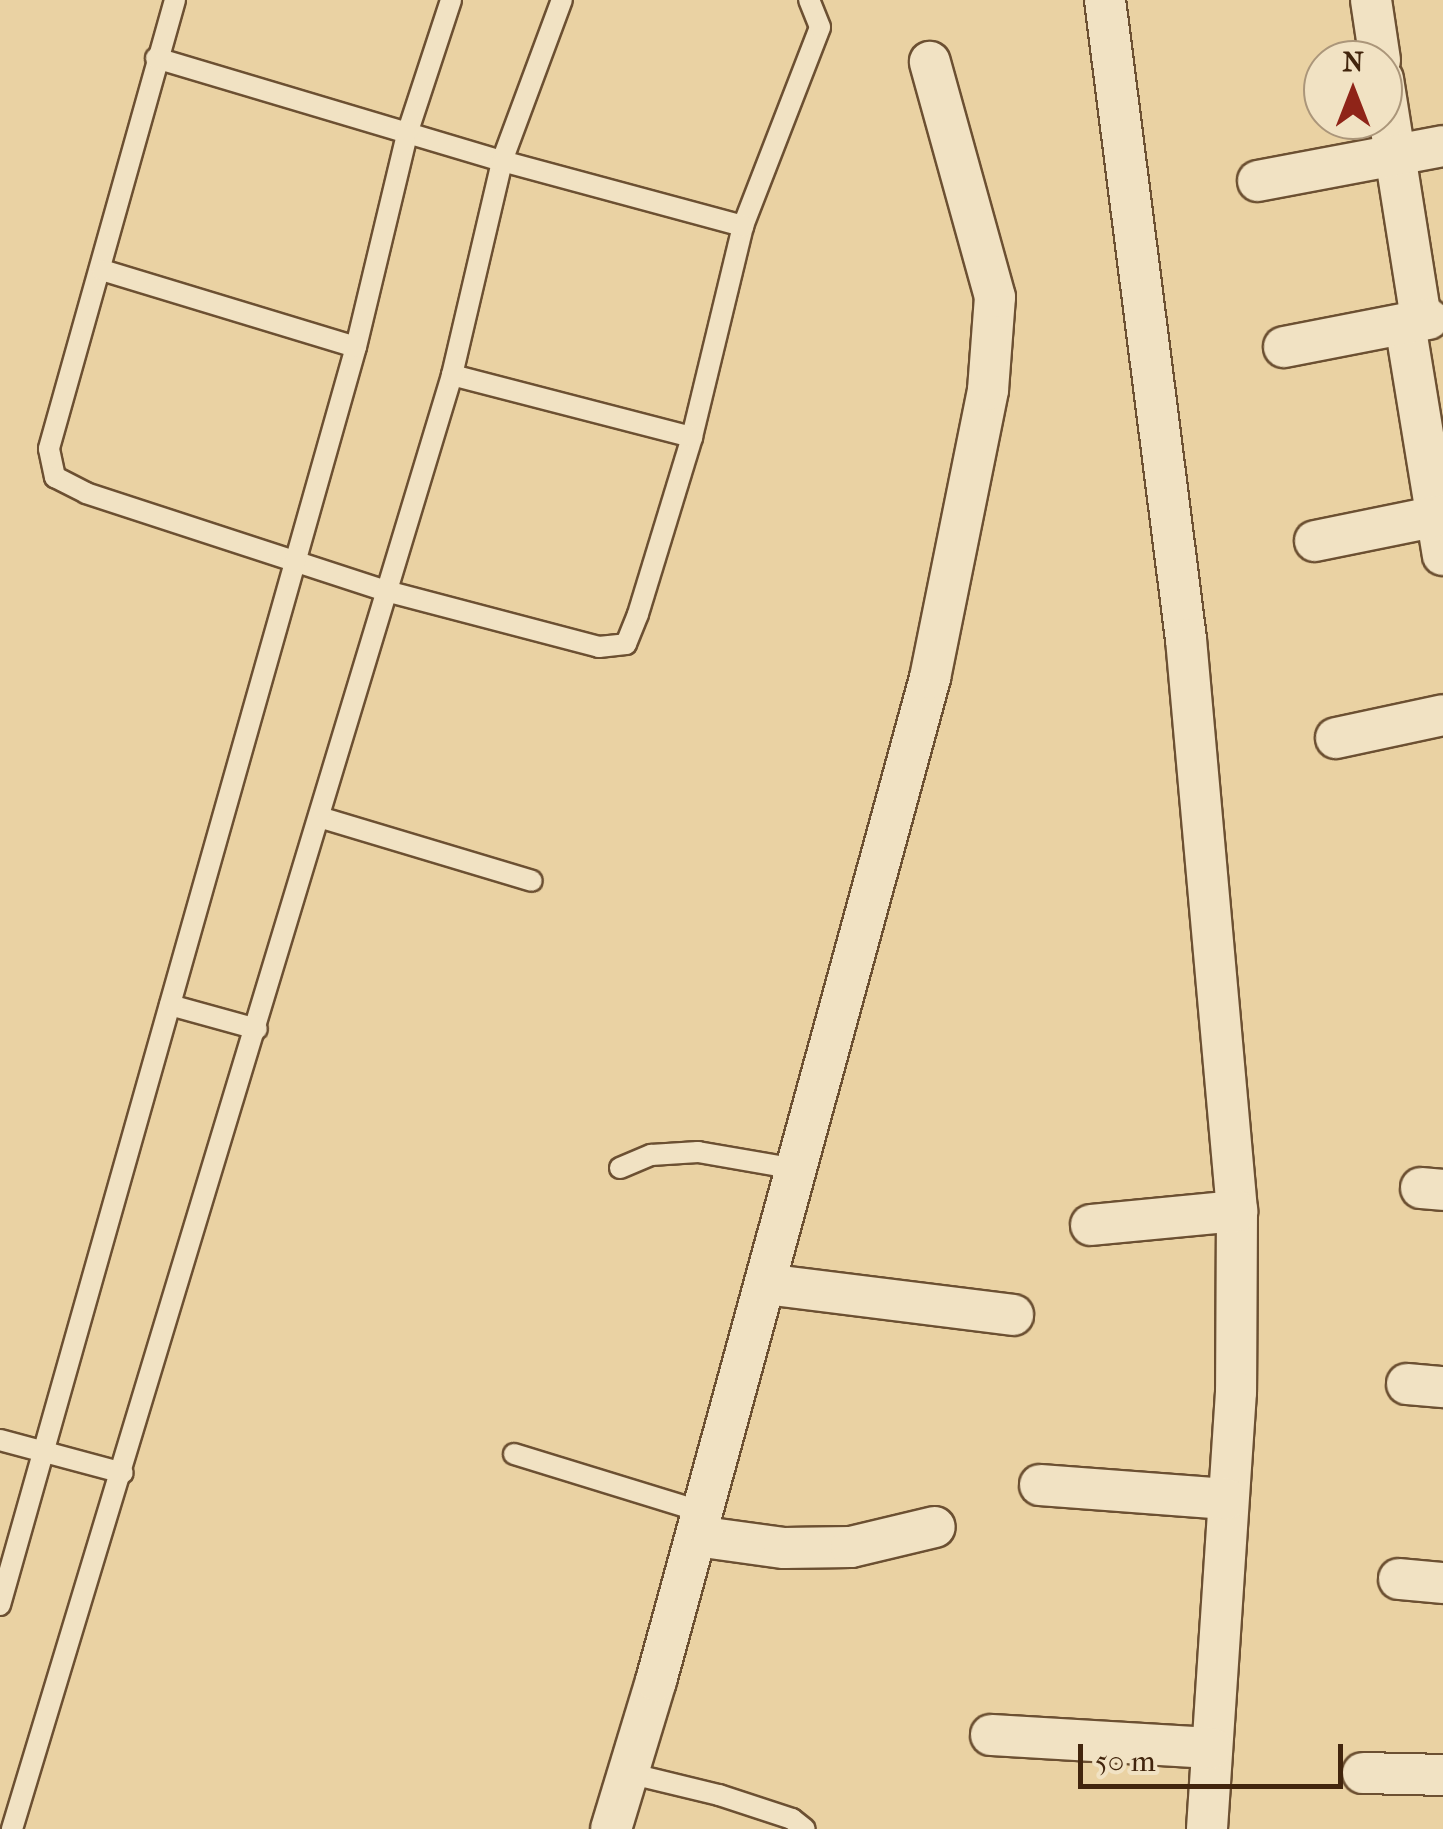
<!DOCTYPE html>
<html>
<head>
<meta charset="utf-8">
<style>
  body { margin:0 }
  #map { position:relative; width:1443px; height:1829px; overflow:hidden; background:#ead2a3; font-family:"IM FELL French Canon",serif }
  div>[style] { position:absolute }
  .roads { filter:drop-shadow(2px 0 #6c5032) drop-shadow(-2px 0 #6c5032) drop-shadow(0 2px #6c5032) drop-shadow(0 -2px #6c5032) }
  .lane>* { height:20px; margin:-10px; padding:0 10px; transform-origin:10px; border-radius:10px; background:#f1e2c3 }
  .street>* { height:40px; margin:-20px; padding:0 20px; transform-origin:20px; border-radius:20px; background:#f1e2c3 }
  span { translate:-50% -50%; white-space:nowrap; text-align:center; line-height:1.15; -webkit-text-stroke:8px #f1e2c3; paint-order:stroke }
  .north { position:absolute; left:1303px; top:40px; width:100px; height:100px; box-sizing:border-box; background:#f1e2c3; border:2px solid #ab967a; border-radius:50%; rotate:0deg; font-size:28px; font-weight:700; line-height:40px; text-align:center; color:#42250d }
  .north::after { content:''; display:block; margin:auto; width:35px; height:45px; background:#8f2418; clip-path:polygon(50% 0,100% 100%,50% 72%,0 100%) }
  .scale { position:absolute; left:1078px; top:1744px; width:265px; height:45px; box-sizing:border-box; border:5px solid #42250d; border-top:0; padding-left:12px; font-size:30px; line-height:35px; white-space:nowrap; color:#42250d; -webkit-text-stroke:8px #f1e2c3; paint-order:stroke }
</style>
</head>
<body>
<div id="map">
  <div class="roads">
    <div class="lane">
      <i style="left:175px;top:0;width:466px;rotate:105.7deg"></i>
      <i style="left:49px;top:449px;width:29px;rotate:78deg"></i>
      <i style="left:55px;top:477px;width:35px;rotate:27deg"></i>
      <i style="left:86px;top:493px;width:316px;rotate:18.1deg"></i>
      <i style="left:386px;top:591px;width:220px;rotate:14.7deg"></i>
      <i style="left:599px;top:647px;width:27px;rotate:-6deg"></i>
      <i style="left:626px;top:644px;width:32px;rotate:-68deg"></i>
      <i style="left:638px;top:614px;width:185px;rotate:-73deg"></i>
      <i style="left:692px;top:437px;width:217px;rotate:-76.4deg"></i>
      <i style="left:743px;top:226px;width:213px;rotate:-68.8deg"></i>
      <i style="left:820px;top:27px;width:29px;rotate:-112deg"></i>
      <i style="left:156px;top:58px;width:361px;rotate:16.6deg"></i>
      <i style="left:502px;top:161px;width:250px;rotate:15.1deg"></i>
      <i style="left:102px;top:270px;width:265px;rotate:16.9deg"></i>
      <i style="left:452px;top:375px;width:248px;rotate:14.5deg"></i>
      <i style="left:319px;top:817px;width:222px;rotate:16.7deg"></i>
      <i style="left:170px;top:1005px;width:90px;rotate:15.4deg"></i>
      <i style="left:620px;top:1168px;width:34px;rotate:-23deg"></i>
      <i style="left:651px;top:1155px;width:47px;rotate:-3.7deg"></i>
      <i style="left:698px;top:1152px;width:99px;rotate:9.8deg"></i>
      <i style="left:0;top:1440px;width:127px;rotate:15deg"></i>
      <i style="left:514px;top:1454px;width:198px;rotate:17.1deg"></i>
      <i style="left:0;top:1605px;width:1307px;rotate:-74.2deg"></i>
      <i style="left:356px;top:347px;width:222px;rotate:-76.5deg"></i>
      <i style="left:408px;top:131px;width:138px;rotate:-71.8deg"></i>
      <i style="left:628px;top:1773px;width:94px;rotate:13.6deg"></i>
      <i style="left:719px;top:1795px;width:77px;rotate:18.2deg"></i>
      <i style="left:792px;top:1819px;width:16px;rotate:38deg"></i>
      <i style="left:12px;top:1829px;width:1519px;rotate:-73.16deg"></i>
      <i style="left:452px;top:375px;width:220px;rotate:-76.8deg"></i>
      <i style="left:502px;top:161px;width:172px;rotate:-69.6deg"></i>
    </div>
    <div class="street">
      <i style="left:1105px;top:0;width:644px;rotate:82.78deg"></i>
      <i style="left:1186px;top:639px;width:574px;rotate:84.9deg"></i>
      <i style="left:1237px;top:1211px;width:181px;rotate:90.3deg"></i>
      <i style="left:1236px;top:1392px;width:438px;rotate:93.8deg"></i>
      <i style="left:1371px;top:0;width:61px;rotate:81.5deg"></i>
      <i style="left:1383px;top:79px;width:244px;rotate:81deg"></i>
      <i style="left:1258px;top:181px;width:188px;rotate:-10.7deg"></i>
      <i style="left:1405px;top:324px;width:234px;rotate:80.7deg"></i>
      <i style="left:1284px;top:347px;width:147px;rotate:-11deg"></i>
      <i style="left:1315px;top:541px;width:131px;rotate:-11.5deg"></i>
      <i style="left:1336px;top:738px;width:109px;rotate:-12.1deg"></i>
      <i style="left:1421px;top:1188px;width:22px;rotate:5deg"></i>
      <i style="left:1091px;top:1225px;width:147px;rotate:-5.5deg"></i>
      <i style="left:765px;top:1284px;width:250px;rotate:7.1deg"></i>
      <i style="left:1407px;top:1384px;width:36px;rotate:5deg"></i>
      <i style="left:1040px;top:1485px;width:187px;rotate:4.3deg"></i>
      <i style="left:696px;top:1536px;width:89px;rotate:7.8deg"></i>
      <i style="left:784px;top:1548px;width:67px;rotate:-0.9deg"></i>
      <i style="left:851px;top:1547px;width:86px;rotate:-13.4deg"></i>
      <i style="left:1399px;top:1579px;width:44px;rotate:5.2deg"></i>
      <i style="left:991px;top:1735px;width:221px;rotate:3.4deg"></i>
      <i style="left:1363px;top:1773px;width:80px;rotate:1.4deg"></i>
      <i style="left:611px;top:1829px;width:155px;rotate:-73.1deg"></i>
      <i style="left:656px;top:1681px;width:1040px;rotate:-74.72deg"></i>
      <i style="left:930px;top:678px;width:294px;rotate:-78.6deg"></i>
      <i style="left:988px;top:390px;width:93px;rotate:-85.7deg"></i>
      <i style="left:995px;top:297px;width:244px;rotate:-105.5deg"></i>
    </div>
  </div>
  <div class="north">N</div>
  <div class="scale">50 m</div>
</div>
</body>
</html>
